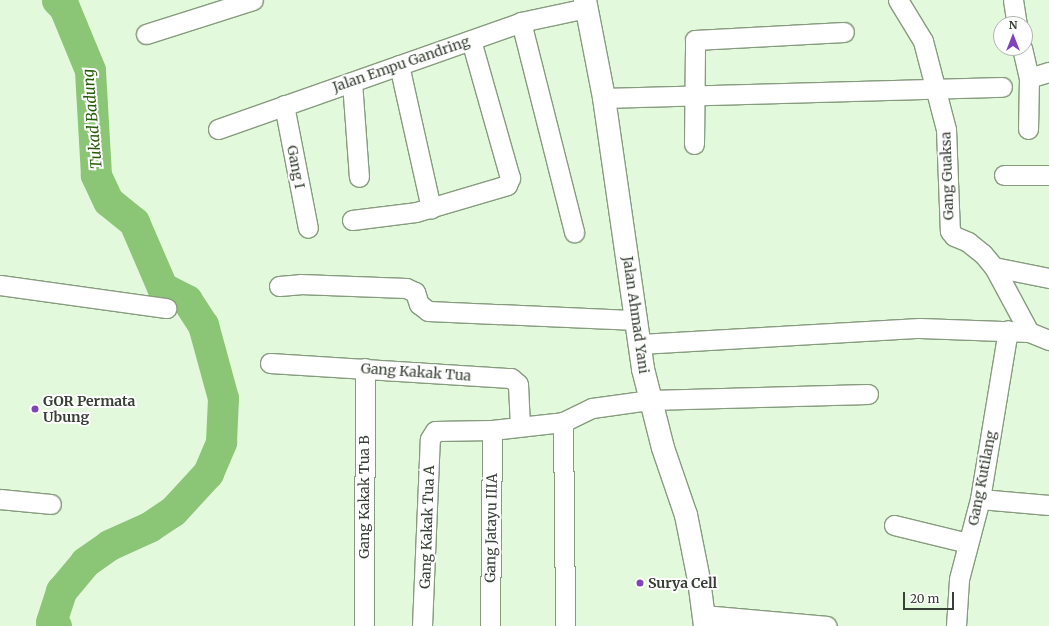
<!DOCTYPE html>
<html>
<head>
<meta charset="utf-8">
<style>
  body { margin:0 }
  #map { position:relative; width:1049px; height:626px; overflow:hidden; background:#e3f9db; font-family:Merriweather,serif }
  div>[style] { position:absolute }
  .river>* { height:31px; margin:-15.5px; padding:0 15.5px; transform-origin:15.5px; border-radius:15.5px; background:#8bc576 }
  .roads { filter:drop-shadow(1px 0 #879b7f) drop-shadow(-1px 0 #879b7f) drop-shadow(0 1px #879b7f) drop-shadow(0 -1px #879b7f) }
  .minor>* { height:19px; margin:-9.5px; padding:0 9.5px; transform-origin:9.5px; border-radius:9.5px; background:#fff }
  .secondary>* { height:22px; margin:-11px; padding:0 11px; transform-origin:11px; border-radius:11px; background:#fff }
  .dots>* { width:11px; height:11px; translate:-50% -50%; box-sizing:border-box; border:2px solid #fff; border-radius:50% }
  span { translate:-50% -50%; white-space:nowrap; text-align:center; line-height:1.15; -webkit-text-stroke:4px #fff; paint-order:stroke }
  .street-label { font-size:14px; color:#374034 }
  .poi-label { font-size:14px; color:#374034; font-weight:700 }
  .left { translate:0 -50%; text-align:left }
  .water-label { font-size:15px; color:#255b06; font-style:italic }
  .north { position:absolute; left:993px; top:16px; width:40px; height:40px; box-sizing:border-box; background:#fff; border:1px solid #afb3ae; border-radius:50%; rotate:0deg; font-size:11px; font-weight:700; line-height:16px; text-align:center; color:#374034 }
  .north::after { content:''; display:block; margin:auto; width:14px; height:18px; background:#8143b9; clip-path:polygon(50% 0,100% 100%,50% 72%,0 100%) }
  .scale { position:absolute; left:903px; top:592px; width:51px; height:18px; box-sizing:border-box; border:2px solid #374034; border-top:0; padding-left:5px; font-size:12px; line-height:14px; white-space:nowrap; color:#374034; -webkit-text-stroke:3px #fff; paint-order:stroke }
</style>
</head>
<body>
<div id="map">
  <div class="river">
    <i style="left:56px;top:626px;width:6px;rotate:-141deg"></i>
    <i style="left:51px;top:622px;width:33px;rotate:-72deg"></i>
    <i style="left:61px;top:591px;width:38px;rotate:-50deg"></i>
    <i style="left:85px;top:562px;width:29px;rotate:-35deg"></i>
    <i style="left:109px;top:545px;width:44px;rotate:-24.2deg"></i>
    <i style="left:149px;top:527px;width:29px;rotate:-34deg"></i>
    <i style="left:173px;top:511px;width:52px;rotate:-47.4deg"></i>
    <i style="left:208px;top:473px;width:34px;rotate:-67deg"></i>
    <i style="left:221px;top:442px;width:44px;rotate:-87.4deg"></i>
    <i style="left:223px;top:398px;width:76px;rotate:-105.3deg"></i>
    <i style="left:203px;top:325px;width:30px;rotate:-123deg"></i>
    <i style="left:187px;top:300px;width:28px;rotate:-153deg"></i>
    <i style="left:162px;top:287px;width:71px;rotate:-113.3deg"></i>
    <i style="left:134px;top:222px;width:33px;rotate:-141deg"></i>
    <i style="left:108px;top:201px;width:29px;rotate:-115deg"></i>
    <i style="left:96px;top:175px;width:105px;rotate:-93.3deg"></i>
    <i style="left:90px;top:70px;width:68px;rotate:-112.4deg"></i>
    <i style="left:64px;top:7px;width:10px;rotate:-135deg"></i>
  </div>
  <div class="roads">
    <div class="minor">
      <i style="left:898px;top:0;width:48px;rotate:58.6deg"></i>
      <i style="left:923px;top:41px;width:91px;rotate:75.4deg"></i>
      <i style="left:946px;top:129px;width:102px;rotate:87.8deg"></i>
      <i style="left:950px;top:231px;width:6px;rotate:51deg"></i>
      <i style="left:954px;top:236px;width:15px;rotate:23deg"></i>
      <i style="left:968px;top:242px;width:19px;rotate:39deg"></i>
      <i style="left:983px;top:254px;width:17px;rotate:50deg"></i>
      <i style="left:994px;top:267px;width:74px;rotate:61.7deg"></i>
      <i style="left:1013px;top:0;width:24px;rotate:81deg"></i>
      <i style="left:521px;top:22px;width:217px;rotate:75.8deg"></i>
      <i style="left:146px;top:34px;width:112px;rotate:-17.6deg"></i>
      <i style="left:1022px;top:48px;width:31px;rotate:77deg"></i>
      <i style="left:1029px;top:78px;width:51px;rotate:91.1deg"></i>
      <i style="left:399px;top:65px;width:147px;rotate:77.4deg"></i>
      <i style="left:1029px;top:78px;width:21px;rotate:-17deg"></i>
      <i style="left:352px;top:82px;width:95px;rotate:85.8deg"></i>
      <i style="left:604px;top:98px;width:398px;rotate:-1.6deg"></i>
      <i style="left:284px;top:105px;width:125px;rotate:79deg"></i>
      <i style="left:218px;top:129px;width:321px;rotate:-19.4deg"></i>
      <i style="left:521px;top:22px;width:67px;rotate:-12deg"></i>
      <i style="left:694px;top:144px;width:104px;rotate:-89.4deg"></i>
      <i style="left:695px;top:40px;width:149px;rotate:-3.1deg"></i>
      <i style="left:1004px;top:175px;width:45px"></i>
      <i style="left:352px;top:220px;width:64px;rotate:-7.1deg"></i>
      <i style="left:416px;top:212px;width:95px;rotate:-16.5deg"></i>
      <i style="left:507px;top:185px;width:8px;rotate:-67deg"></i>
      <i style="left:510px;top:178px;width:143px;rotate:-105.8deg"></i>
      <i style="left:994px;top:267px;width:56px;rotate:11.3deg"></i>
      <i style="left:0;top:285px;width:168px;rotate:7.9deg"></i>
      <i style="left:279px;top:286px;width:21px;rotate:-5deg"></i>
      <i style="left:300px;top:284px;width:106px;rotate:2.2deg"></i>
      <i style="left:406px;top:288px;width:10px;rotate:24deg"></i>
      <i style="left:415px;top:292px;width:13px;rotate:72deg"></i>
      <i style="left:419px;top:304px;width:11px;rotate:38deg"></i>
      <i style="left:428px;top:311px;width:209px;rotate:2.5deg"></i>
      <i style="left:640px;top:344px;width:280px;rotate:-3.3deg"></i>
      <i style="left:920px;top:328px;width:109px;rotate:2.1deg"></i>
      <i style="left:1029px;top:332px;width:22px;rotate:22deg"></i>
      <i style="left:270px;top:363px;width:241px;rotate:3.6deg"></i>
      <i style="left:511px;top:378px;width:9px;rotate:41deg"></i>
      <i style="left:518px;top:384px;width:42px;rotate:87.3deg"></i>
      <i style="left:563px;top:422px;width:204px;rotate:89.4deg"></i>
      <i style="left:0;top:499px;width:51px;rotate:5.6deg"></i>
      <i style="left:980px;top:499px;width:69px;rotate:5deg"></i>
      <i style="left:894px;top:525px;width:76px;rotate:13.7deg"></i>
      <i style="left:704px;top:615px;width:123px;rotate:5.1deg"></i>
      <i style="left:364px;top:626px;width:258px;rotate:-89.8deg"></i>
      <i style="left:422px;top:626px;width:187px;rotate:-87.6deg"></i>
      <i style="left:430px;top:439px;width:9px;rotate:-58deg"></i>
      <i style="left:435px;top:431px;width:57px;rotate:-1deg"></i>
      <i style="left:492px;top:430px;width:71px;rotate:-6.4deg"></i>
      <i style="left:563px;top:422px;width:32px;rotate:-26deg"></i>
      <i style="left:592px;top:408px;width:59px;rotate:-7.9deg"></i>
      <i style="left:650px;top:400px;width:218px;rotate:-1.6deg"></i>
      <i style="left:490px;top:626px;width:196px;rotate:-89.4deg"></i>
      <i style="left:956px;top:626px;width:47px;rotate:-86.3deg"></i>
      <i style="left:959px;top:579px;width:83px;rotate:-75.3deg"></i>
      <i style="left:980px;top:499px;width:171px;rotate:-80.6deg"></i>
    </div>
    <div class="secondary">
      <i style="left:585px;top:0;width:100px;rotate:79deg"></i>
      <i style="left:604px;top:98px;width:274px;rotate:81.8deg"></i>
      <i style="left:643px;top:369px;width:81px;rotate:75.8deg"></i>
      <i style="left:663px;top:448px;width:71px;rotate:71.1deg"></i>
      <i style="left:686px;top:515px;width:66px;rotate:78.7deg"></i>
      <i style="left:699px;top:580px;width:46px;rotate:82.6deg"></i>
    </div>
  </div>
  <div class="dots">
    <i style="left:35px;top:409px;background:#8143b9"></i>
    <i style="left:640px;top:583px;background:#8143b9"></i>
  </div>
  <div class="street-label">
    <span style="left:401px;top:64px;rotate:-19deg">Jalan Empu Gandring</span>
    <span style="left:296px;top:167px;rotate:79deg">Gang I</span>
    <span style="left:947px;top:176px;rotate:-92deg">Gang Guaksa</span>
    <span style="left:636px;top:315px;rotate:82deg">Jalan Ahmad Yani</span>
    <span style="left:416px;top:372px;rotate:4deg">Gang Kakak Tua</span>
    <span style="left:982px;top:478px;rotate:-79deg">Gang Kutilang</span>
    <span style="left:364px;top:497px;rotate:-90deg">Gang Kakak Tua B</span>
    <span style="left:427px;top:527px;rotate:-88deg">Gang Kakak Tua A</span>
    <span style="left:491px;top:528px;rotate:-89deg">Gang Jatayu IIIA</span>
  </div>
  <div class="poi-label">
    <span class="left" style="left:43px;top:409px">GOR Permata<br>Ubung</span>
    <span class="left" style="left:648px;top:583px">Surya Cell</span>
  </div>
  <div class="water-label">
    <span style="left:92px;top:119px;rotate:-95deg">Tukad Badung</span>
  </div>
  <div class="north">N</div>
  <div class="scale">20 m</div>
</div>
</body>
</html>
